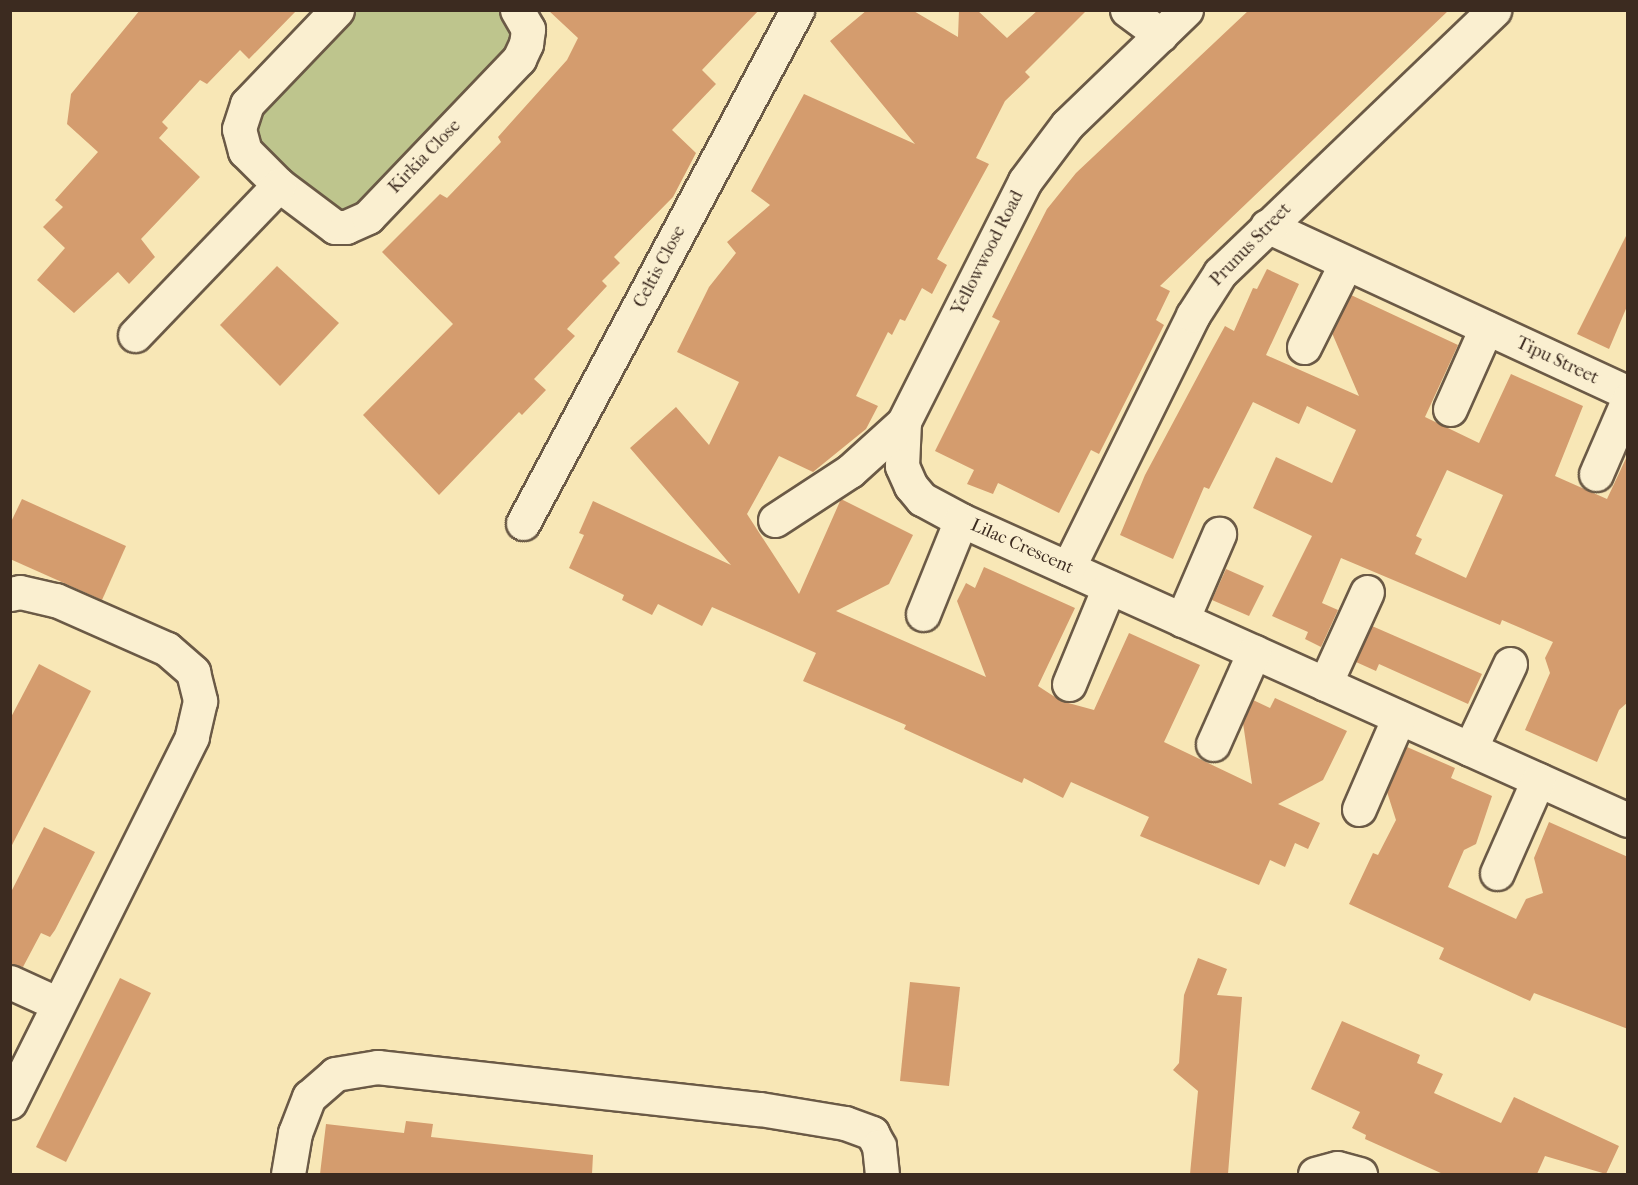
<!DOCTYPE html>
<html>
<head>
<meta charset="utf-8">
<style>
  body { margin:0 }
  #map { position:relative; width:1638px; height:1185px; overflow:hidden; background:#f8e7b6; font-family:"IM FELL French Canon",serif }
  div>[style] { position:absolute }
  .green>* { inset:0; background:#bec58d }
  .building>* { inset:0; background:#d49c6e }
  .roads { filter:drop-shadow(2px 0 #6b5a46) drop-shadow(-2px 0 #6b5a46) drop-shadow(0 2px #6b5a46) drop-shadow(0 -2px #6b5a46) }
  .minor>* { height:33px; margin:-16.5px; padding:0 16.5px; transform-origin:16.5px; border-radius:16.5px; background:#faefd0 }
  span { translate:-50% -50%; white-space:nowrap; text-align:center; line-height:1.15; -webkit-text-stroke:4.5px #faefd0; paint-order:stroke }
  .street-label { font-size:18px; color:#3c2b20 }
  .frame { position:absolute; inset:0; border:12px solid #3c2b20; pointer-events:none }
</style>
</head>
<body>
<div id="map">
  <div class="green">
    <i style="clip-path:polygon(353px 11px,499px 11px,511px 22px,511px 36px,507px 51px,355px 210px,329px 213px,255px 143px,254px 112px)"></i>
  </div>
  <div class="building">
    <i style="clip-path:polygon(140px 10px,297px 10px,249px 59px,240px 50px,207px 84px,200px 80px,162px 122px,168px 128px,159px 138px,200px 177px,141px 239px,155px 257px,129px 284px,118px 272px,74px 313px,37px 280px,65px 248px,43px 227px,63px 207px,55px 200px,98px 152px,67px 124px,71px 94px)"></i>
    <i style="clip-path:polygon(548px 10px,759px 10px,702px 70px,716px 84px,672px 130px,696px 153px,673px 197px,614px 257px,620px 263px,602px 281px,607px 286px,567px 329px,575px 336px,534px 379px,546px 390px,522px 415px,519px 412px,439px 495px,363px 415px,453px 324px,382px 252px,440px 194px,447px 198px,501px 142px,498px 137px,567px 60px,578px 38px)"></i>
    <i style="clip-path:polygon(867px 10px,912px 10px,958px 37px,959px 10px,977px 10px,1007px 38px,1038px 10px,1087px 10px,1025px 72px,1030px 77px,1005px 101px,976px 158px,989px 164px,937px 259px,947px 265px,932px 294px,922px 288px,905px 321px,900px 319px,892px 335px,888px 332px,856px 396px,878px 406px,866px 429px,813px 472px,779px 456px,747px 514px,799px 594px,841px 499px,913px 535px,889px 584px,836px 611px,986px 677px,957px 601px,966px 583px,975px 588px,984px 567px,1075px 608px,1038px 686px,1061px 701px,1094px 710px,1129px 633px,1200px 665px,1164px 742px,1252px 784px,1243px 723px,1253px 700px,1270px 708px,1275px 698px,1347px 731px,1323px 780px,1278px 804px,1320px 823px,1308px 849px,1295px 843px,1285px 867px,1270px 860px,1259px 885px,1140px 836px,1149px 817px,1071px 782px,1063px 798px,1024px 778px,1022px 783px,904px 729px,906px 725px,803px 681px,816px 653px,712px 607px,702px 626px,658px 604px,652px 615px,622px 600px,624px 595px,569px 568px,584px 535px,579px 533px,593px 501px,731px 565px,630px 448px,676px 407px,709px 445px,739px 382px,677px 352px,709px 287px,736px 253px,727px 242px,770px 205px,751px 191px,804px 94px,915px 144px,830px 41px)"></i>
    <i style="clip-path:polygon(1249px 10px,1449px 10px,1160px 286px,1170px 291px,1156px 320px,1164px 325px,1099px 454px,1091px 450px,1059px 513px,998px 483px,993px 494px,967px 484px,974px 470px,935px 451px,1000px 321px,992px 317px,1047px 209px,1076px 173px)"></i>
    <i style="clip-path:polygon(1628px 232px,1628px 304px,1609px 349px,1577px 334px)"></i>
    <i style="clip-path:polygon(277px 266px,339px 323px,280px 386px,220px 325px)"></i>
    <i style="clip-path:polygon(evenodd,1267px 269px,1299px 284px,1266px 355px,1359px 396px,1332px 333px,1351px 295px,1458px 345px,1425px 417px,1479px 443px,1511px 374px,1583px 406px,1555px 476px,1607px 499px,1628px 454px,1628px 702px,1619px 710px,1597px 762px,1525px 730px,1550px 673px,1545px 658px,1553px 642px,1502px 620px,1500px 625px,1341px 558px,1322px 603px,1338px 610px,1321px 647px,1305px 639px,1308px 632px,1272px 616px,1312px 536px,1253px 508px,1276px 457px,1332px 483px,1356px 430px,1307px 406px,1299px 424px,1253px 402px,1209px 489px,1204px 487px,1173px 559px,1120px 535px,1145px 475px,1208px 357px,1225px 326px,1234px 331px,1253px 288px,1257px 289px,1267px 269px,1447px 470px,1503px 495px,1466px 578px,1415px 554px,1422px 539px,1416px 536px,1447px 470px)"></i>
    <i style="clip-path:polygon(22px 499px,126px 546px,102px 600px,10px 559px,10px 524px)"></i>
    <i style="clip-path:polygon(1226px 569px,1264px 586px,1249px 616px,1212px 600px)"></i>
    <i style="clip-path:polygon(1372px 626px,1482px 674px,1468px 704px,1379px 664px,1376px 671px,1356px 662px)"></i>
    <i style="clip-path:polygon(39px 664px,91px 691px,10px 849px,10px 719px)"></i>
    <i style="clip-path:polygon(1407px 747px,1455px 768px,1451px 778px,1492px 796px,1476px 844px,1464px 850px,1448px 887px,1516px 919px,1526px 899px,1543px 893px,1534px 858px,1549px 822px,1628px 857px,1628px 1029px,1534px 993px,1530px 1001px,1439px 959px,1444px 948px,1349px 904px,1373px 853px,1378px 855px,1396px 820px,1387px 792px)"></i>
    <i style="clip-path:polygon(44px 827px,95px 852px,55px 930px,50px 937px,41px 933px,23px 967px,10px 964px,10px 894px)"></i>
    <i style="clip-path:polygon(1198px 958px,1227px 969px,1217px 995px,1242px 997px,1228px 1174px,1190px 1174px,1198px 1091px,1173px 1070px,1179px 1063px,1184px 995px)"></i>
    <i style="clip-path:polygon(120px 978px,151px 993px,66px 1162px,36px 1147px)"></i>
    <i style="clip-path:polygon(910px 982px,960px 987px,949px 1086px,900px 1081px)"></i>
    <i style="clip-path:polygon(1342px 1021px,1420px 1055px,1417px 1063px,1443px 1074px,1434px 1093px,1501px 1123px,1514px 1097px,1619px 1146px,1606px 1174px,1545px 1156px,1537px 1174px,1443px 1174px,1365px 1139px,1366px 1135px,1352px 1128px,1360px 1112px,1311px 1089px)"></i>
    <i style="clip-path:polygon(406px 1121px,433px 1124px,431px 1137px,593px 1155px,592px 1174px,320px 1174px,326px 1124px,404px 1133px)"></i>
  </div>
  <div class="roads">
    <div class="minor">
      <i style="left:337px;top:10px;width:130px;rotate:133.8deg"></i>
      <i style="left:247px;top:104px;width:26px;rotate:108deg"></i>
      <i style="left:239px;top:129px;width:23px;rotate:75deg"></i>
      <i style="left:245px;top:151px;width:48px;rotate:45deg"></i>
      <i style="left:279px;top:185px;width:70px;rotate:36.9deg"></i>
      <i style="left:335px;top:227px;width:11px"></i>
      <i style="left:346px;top:227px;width:24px;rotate:-24deg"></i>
      <i style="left:368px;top:217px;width:219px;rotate:-46.3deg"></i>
      <i style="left:519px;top:59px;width:17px;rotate:-65deg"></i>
      <i style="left:526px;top:44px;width:15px;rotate:-82deg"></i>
      <i style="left:528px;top:29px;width:22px;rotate:-120deg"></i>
      <i style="left:1127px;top:10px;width:42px;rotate:36.3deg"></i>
      <i style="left:1186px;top:10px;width:165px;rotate:136deg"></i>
      <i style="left:1067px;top:125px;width:70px;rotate:126.9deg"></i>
      <i style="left:1025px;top:181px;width:270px;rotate:116.7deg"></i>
      <i style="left:904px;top:422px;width:44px;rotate:92.6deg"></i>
      <i style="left:902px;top:466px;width:22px;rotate:66deg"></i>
      <i style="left:911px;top:486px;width:17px;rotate:50deg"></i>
      <i style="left:922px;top:499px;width:44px;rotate:28.3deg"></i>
      <i style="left:961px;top:520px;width:731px;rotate:24.22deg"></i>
      <i style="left:1267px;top:226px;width:398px;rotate:24.8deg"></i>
      <i style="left:135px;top:335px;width:208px;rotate:-46.2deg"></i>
      <i style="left:1304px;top:347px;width:92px;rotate:-63.4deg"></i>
      <i style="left:1450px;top:409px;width:89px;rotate:-66deg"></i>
      <i style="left:1596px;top:474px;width:81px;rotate:-66.6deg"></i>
      <i style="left:775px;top:520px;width:90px;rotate:-33.2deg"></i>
      <i style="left:850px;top:471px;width:73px;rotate:-42.2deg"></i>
      <i style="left:523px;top:523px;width:582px;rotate:-61.89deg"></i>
      <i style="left:1068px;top:568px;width:282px;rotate:-63.7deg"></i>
      <i style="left:1193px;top:315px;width:50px;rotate:-57.3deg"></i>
      <i style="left:1220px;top:273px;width:380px;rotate:-43.8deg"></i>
      <i style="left:10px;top:594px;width:10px;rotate:-11deg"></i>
      <i style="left:20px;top:592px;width:37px;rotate:13deg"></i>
      <i style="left:56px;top:600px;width:121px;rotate:23.8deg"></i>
      <i style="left:167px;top:649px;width:35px;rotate:41deg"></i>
      <i style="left:193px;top:672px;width:30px;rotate:76deg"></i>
      <i style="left:200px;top:701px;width:37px;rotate:103deg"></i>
      <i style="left:192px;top:737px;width:408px;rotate:116.5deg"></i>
      <i style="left:923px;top:614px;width:101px;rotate:-68deg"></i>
      <i style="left:1182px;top:620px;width:94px;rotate:-66.7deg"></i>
      <i style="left:1069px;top:684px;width:105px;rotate:-67.6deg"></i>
      <i style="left:1325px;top:684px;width:101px;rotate:-65.5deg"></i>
      <i style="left:1213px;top:744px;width:101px;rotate:-66deg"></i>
      <i style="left:1470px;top:749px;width:94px;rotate:-64.8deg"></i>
      <i style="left:1359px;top:809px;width:100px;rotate:-66.5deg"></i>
      <i style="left:1497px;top:873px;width:102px;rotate:-66.2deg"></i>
      <i style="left:10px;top:982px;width:53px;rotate:24.6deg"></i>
      <i style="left:288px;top:1174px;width:42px;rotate:-80.3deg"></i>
      <i style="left:295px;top:1133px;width:39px;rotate:-69deg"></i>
      <i style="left:309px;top:1097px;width:35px;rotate:-41deg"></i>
      <i style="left:335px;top:1074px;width:43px;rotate:-9.5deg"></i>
      <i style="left:377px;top:1067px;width:385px;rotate:6.3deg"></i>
      <i style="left:760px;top:1109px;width:86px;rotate:9.4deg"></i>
      <i style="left:845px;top:1123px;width:29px;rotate:20deg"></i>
      <i style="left:872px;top:1133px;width:15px;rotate:62deg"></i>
      <i style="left:879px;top:1146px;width:28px;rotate:84deg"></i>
      <i style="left:1315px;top:1174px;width:23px;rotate:-15deg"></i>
      <i style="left:1337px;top:1168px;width:24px;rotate:15deg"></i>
    </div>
  </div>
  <div class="street-label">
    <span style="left:425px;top:157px;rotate:-46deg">Kirkia Close</span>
    <span style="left:1251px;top:245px;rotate:-46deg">Prunus Street</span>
    <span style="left:988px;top:253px;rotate:-63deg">Yellowwood Road</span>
    <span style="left:660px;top:267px;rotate:-62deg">Celtis Close</span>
    <span style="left:1557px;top:361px;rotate:25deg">Tipu Street</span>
    <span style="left:1022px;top:547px;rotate:24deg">Lilac Crescent</span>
  </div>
  <div class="frame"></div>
</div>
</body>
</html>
